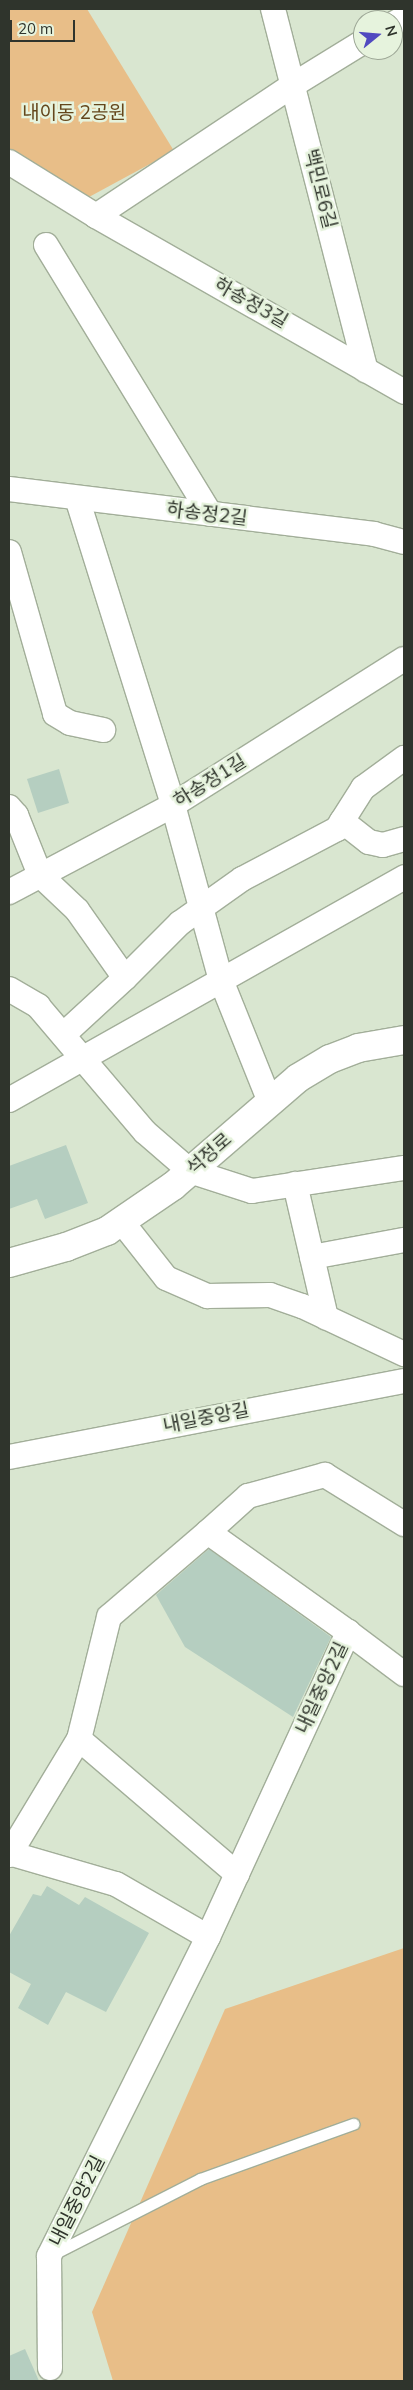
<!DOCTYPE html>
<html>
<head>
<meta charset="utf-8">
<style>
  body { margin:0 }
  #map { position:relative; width:413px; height:2390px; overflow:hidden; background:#d9e6d0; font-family:Mulish,"Noto Sans KR",sans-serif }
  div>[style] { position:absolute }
  .green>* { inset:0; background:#e8be88 }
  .building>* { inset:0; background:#b5cec0 }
  .roads { filter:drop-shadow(1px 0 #a2ae99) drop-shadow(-1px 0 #a2ae99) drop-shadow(0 1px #a2ae99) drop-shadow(0 -1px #a2ae99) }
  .service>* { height:11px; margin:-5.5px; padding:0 5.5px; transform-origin:5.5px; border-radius:5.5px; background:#fff }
  .minor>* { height:24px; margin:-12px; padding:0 12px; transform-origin:12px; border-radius:12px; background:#fff }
  .tertiary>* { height:28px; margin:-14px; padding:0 14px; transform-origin:14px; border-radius:14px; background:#fff }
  span { translate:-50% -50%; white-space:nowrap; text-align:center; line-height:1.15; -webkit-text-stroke:5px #e6f3dd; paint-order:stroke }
  .park-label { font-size:19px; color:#64461b }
  .street-label { font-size:19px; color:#2f342c }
  .frame { position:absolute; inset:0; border:10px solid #2f342c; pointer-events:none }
  .north { position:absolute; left:353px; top:10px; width:50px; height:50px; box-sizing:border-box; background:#e6f3dd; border:1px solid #9da796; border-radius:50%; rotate:73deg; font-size:14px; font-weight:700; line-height:20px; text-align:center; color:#2f342c }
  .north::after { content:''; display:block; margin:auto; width:18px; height:22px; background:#5049c0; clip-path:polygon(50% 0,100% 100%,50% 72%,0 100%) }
  .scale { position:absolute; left:10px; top:20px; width:65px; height:22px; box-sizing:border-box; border:2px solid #2f342c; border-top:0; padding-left:6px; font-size:15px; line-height:18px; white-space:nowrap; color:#2f342c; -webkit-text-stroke:4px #e6f3dd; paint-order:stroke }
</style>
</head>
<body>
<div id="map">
  <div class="green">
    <i style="clip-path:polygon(9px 9px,87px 9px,174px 151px,89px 197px,9px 149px)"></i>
    <i style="clip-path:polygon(404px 1948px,404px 2381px,113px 2381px,92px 2312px,225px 2009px)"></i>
  </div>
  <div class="building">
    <i style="clip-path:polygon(59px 769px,69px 803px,38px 813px,27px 779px)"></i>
    <i style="clip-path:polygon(66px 1145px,88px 1203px,45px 1219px,37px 1199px,9px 1209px,9px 1166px)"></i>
    <i style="clip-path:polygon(209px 1549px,331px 1637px,293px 1717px,185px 1647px,156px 1595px)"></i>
    <i style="clip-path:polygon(47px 1886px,79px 1905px,85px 1897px,149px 1933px,106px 2012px,66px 1992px,48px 2025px,18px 2008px,31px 1984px,9px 1972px,9px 1936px,33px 1894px,41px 1896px)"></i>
    <i style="clip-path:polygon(25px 2349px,39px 2381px,9px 2381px,9px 2356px)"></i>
  </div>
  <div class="roads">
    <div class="service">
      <i style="left:55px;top:2253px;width:163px;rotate:-27deg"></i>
      <i style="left:200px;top:2179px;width:163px;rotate:-19.8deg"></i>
    </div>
    <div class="minor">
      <i style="left:273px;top:9px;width:373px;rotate:75.6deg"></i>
      <i style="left:393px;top:24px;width:13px;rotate:-29deg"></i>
      <i style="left:9px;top:162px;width:102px;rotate:31.8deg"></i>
      <i style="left:96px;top:216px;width:355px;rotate:29.7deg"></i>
      <i style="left:96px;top:216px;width:237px;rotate:-33.6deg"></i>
      <i style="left:293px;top:85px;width:82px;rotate:-31.6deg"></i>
      <i style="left:46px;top:245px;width:315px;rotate:58.6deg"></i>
      <i style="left:9px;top:489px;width:368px;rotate:7deg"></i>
      <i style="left:374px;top:534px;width:31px;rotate:15deg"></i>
      <i style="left:77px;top:498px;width:322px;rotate:72.6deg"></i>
      <i style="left:173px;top:805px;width:181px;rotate:74.7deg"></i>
      <i style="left:221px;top:980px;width:131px;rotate:68.1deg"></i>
      <i style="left:9px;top:552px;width:168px;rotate:74.1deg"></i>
      <i style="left:55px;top:714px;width:17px;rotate:31deg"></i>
      <i style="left:70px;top:723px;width:34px;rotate:12deg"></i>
      <i style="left:9px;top:807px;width:11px;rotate:49deg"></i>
      <i style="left:16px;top:815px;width:65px;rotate:68.2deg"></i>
      <i style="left:40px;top:875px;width:51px;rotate:43.4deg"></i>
      <i style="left:77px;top:910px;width:83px;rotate:54.8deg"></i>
      <i style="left:125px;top:978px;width:84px;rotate:137.4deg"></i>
      <i style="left:342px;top:821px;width:34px;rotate:38deg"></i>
      <i style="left:369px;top:842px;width:14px;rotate:12deg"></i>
      <i style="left:383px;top:845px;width:22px;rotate:-16deg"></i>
      <i style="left:9px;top:892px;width:186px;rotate:-27.9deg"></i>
      <i style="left:173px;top:805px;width:273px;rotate:-32.3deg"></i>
      <i style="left:125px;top:978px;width:78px;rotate:-45deg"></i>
      <i style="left:180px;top:923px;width:76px;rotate:-35.4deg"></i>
      <i style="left:242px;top:879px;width:107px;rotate:-27.8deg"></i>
      <i style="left:337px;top:829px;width:49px;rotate:-57.6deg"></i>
      <i style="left:363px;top:788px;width:51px;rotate:-36.2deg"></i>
      <i style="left:9px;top:989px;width:34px;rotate:30deg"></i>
      <i style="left:38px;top:1006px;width:165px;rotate:49.7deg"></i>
      <i style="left:145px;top:1132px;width:60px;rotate:40.9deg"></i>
      <i style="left:190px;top:1171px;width:65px;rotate:17.9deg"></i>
      <i style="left:252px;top:1191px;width:154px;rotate:-8.6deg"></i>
      <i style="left:9px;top:1100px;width:454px;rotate:-29.4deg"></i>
      <i style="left:295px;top:1184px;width:137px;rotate:76.9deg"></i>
      <i style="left:122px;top:1222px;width:71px;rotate:51.8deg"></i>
      <i style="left:166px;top:1278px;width:45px;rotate:23.7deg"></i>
      <i style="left:207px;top:1296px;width:63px;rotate:-0.9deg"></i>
      <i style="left:270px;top:1295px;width:34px;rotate:19deg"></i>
      <i style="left:302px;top:1306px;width:113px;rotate:25.2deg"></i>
      <i style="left:312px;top:1257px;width:94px;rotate:-10.5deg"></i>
      <i style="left:9px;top:1457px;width:402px;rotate:-10.9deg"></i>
      <i style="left:208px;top:1532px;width:130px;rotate:139.4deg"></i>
      <i style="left:109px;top:1617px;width:126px;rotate:103.8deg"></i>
      <i style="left:79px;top:1739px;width:208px;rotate:40.5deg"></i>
      <i style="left:348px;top:1632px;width:70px;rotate:36.9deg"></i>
      <i style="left:9px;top:1853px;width:111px;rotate:16.2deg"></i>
      <i style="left:116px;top:1884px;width:106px;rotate:29.9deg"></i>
      <i style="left:9px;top:1855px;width:135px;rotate:-58.9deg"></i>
      <i style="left:50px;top:2368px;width:112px;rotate:-90.5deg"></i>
      <i style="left:49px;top:2256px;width:356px;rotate:-63.5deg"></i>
      <i style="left:208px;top:1937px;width:336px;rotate:-65.3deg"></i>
      <i style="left:348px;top:1632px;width:172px;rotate:-144.5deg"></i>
      <i style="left:208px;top:1532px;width:54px;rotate:-42deg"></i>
      <i style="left:248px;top:1496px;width:80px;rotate:-15.3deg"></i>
      <i style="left:325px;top:1475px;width:93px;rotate:31.8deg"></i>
    </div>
    <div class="tertiary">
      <i style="left:9px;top:1263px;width:59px;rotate:-15.7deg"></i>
      <i style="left:66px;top:1247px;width:44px;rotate:-21.3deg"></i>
      <i style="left:107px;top:1231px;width:80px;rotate:-34.3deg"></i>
      <i style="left:173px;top:1186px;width:165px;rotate:-40.8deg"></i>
      <i style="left:298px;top:1078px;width:37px;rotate:-31deg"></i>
      <i style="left:330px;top:1059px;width:30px;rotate:-21deg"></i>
      <i style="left:358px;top:1048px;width:47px;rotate:-9.9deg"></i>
    </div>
  </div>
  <div class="park-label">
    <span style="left:74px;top:113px">내이동 2공원</span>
  </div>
  <div class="street-label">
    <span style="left:320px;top:189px;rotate:76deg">백민로6길</span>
    <span style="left:251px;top:303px;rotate:30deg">하송정3길</span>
    <span style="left:207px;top:514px;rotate:7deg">하송정2길</span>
    <span style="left:210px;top:781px;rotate:-32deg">하송정1길</span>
    <span style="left:209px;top:1154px;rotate:-41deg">석정로</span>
    <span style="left:206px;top:1418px;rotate:-11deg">내일중앙길</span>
    <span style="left:322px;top:1688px;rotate:-65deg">내일중앙2길</span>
    <span style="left:77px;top:2201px;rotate:-63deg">내일중앙2길</span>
  </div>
  <div class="frame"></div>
  <div class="north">N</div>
  <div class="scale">20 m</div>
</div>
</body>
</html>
